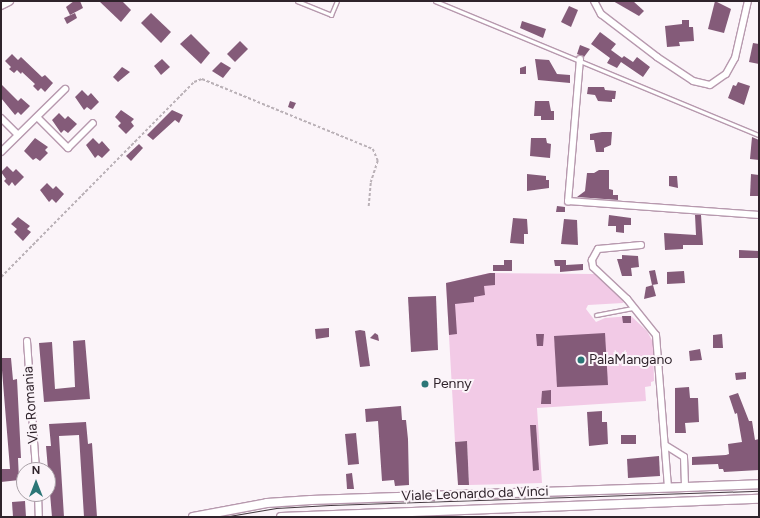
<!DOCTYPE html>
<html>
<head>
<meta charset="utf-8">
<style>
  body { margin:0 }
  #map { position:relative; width:760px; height:518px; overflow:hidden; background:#fbf4f9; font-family:Figtree,sans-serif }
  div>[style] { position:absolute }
  .green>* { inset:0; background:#f2cae6 }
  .building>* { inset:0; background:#845b79 }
  .path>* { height:1.5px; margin-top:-0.75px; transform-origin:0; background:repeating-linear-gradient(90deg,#bab1b7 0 3px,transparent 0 5px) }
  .roads { filter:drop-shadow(1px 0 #b799ae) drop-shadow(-1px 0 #b799ae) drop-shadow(0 1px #b799ae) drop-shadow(0 -1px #b799ae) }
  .service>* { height:3px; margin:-1.5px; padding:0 1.5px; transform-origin:1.5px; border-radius:1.5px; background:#fff }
  .minor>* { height:6px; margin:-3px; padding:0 3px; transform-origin:3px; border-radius:3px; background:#fff }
  .tertiary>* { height:8px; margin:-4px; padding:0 4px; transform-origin:4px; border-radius:4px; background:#fff }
  .tram>* { height:1px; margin:-0.5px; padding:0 0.5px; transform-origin:0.5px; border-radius:0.5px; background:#443940 }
  .dots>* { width:11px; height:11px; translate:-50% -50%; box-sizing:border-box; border:2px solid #fbf4f9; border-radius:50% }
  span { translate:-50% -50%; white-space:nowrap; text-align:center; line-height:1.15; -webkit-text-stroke:4px #fbf4f9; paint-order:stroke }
  .poi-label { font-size:14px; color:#2f232b }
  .left { translate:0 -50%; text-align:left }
  .street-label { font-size:14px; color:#2f232b }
  .frame { position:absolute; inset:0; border:2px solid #2f232b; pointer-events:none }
  .north { position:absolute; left:16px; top:462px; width:40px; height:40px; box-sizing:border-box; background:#fbf4f9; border:1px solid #a9a0a7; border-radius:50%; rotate:0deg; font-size:11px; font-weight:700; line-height:16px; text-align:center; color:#2f232b }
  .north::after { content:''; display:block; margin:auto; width:14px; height:18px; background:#2c7677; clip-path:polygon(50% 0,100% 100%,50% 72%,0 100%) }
</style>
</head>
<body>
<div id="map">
  <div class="green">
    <i style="clip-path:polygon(489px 273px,595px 274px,625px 300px,623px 303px,588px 305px,586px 309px,596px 322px,605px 318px,631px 316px,647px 331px,653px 342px,654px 381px,651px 382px,651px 386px,645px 387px,646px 401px,537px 408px,542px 483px,469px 485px,467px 441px,455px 442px,446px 283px)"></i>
  </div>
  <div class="building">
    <i style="clip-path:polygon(74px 1px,80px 1px,83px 8px,70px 15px,66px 7px)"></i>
    <i style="clip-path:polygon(99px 1px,122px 1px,131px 10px,121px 22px)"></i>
    <i style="clip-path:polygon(613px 1px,633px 1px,644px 11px,639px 16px)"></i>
    <i style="clip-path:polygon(715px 1px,731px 9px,724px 33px,708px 29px)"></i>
    <i style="clip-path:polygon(569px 6px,578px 10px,571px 27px,561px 22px)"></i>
    <i style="clip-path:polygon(75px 13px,77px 18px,67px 24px,64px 18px)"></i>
    <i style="clip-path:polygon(151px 13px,171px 32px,161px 43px,141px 23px)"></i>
    <i style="clip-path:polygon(682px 20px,689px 20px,689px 27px,693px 27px,694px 41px,679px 42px,680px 46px,667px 47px,665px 26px,682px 24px)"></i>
    <i style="clip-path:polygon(522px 21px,546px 29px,543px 38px,520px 28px)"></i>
    <i style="clip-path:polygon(600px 32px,616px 44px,611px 50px,622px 58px,624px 56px,633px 62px,637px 57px,650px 67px,643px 77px,621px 62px,617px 68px,607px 63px,610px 58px,591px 44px)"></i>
    <i style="clip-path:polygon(191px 34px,210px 53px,201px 64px,180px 44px)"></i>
    <i style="clip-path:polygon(240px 41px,248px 49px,235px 62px,227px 54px)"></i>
    <i style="clip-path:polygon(753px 43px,759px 44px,759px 64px,749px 62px)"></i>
    <i style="clip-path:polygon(580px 45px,590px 49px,584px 57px,577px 54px)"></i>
    <i style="clip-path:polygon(12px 54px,18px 60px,21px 57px,42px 77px,45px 75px,53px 83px,45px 92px,41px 88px,38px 91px,33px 86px,35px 84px,22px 72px,21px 74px,17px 70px,14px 73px,9px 69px,11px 67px,5px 61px)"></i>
    <i style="clip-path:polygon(162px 59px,170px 67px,161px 75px,154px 66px)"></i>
    <i style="clip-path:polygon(535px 59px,549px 60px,557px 74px,570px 75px,570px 83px,538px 80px)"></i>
    <i style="clip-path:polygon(221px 62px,231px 68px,223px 78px,212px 71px)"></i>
    <i style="clip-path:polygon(526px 66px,526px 74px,520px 74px,520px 68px)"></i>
    <i style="clip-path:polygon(122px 67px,130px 72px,118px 82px,113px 77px)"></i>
    <i style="clip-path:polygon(738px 82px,750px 86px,744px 105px,728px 98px,733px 85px,736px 86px)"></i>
    <i style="clip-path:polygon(1px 84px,18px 101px,21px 98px,30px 106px,21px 115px,18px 112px,15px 115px,1px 98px)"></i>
    <i style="clip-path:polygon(588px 87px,604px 87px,605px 90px,616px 91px,615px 99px,612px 99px,612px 102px,598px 101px,595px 95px,587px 94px)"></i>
    <i style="clip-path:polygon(82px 90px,88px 96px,91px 93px,99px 102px,91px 110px,87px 107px,84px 110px,75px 97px)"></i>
    <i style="clip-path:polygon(290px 101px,296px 103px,293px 109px,288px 107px)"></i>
    <i style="clip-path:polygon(535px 101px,549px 101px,551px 111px,554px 111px,554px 120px,541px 120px,541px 116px,534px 116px)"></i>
    <i style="clip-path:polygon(121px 110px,134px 119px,131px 122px,134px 126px,126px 134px,118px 126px,121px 123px,115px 117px)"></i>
    <i style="clip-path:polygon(172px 110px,183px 115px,179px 123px,175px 120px,153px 140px,147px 135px)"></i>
    <i style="clip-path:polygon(59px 113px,65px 119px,68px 116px,77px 124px,68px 133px,64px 130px,61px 133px,52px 120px)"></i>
    <i style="clip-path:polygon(602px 132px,612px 132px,611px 145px,604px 148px,604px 152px,596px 152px,594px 140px,590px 140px,590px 134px)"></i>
    <i style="clip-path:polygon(752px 137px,759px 140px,759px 160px,750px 159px)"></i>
    <i style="clip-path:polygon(35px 138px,48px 147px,45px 150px,48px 153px,40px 161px,36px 158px,33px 160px,24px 151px)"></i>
    <i style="clip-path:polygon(93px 138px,99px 144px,102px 141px,110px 150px,102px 158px,98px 155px,95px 158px,86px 145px)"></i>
    <i style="clip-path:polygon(531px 138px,546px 138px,547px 143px,551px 144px,550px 158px,530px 156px)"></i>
    <i style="clip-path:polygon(139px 144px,143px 148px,131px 161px,126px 156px)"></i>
    <i style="clip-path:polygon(7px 166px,13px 172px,16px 169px,24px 177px,15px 186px,12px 182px,9px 186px,4px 181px,6px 179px,1px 172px)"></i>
    <i style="clip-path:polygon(599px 170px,609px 170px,609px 189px,613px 190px,613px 195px,618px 195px,618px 200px,577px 197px,585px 191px,587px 173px,594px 173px)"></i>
    <i style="clip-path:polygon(527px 174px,546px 176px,546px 180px,549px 180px,549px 188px,527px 191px)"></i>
    <i style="clip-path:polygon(751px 174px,759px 175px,759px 196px,750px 196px)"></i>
    <i style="clip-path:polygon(669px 176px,677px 176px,678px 188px,669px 186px)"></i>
    <i style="clip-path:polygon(47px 183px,53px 189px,56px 186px,64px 194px,56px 203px,52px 199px,49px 202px,40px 190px)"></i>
    <i style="clip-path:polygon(557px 206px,565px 207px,565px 212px,556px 212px)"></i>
    <i style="clip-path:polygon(609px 215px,631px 218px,631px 225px,624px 225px,624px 233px,616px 232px,616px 226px,608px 226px)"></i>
    <i style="clip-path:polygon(695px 215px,701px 215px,703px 245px,683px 245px,683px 249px,665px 250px,664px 233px,696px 235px)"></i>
    <i style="clip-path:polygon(18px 217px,30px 226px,27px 229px,31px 232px,23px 241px,14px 232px,17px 229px,11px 224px)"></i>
    <i style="clip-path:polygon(513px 218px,527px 219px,528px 234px,524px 234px,524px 244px,510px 243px)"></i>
    <i style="clip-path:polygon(564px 219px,577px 220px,578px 245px,561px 244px)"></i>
    <i style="clip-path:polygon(739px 250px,759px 251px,759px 258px,739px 258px)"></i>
    <i style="clip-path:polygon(622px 255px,638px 256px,639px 267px,631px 268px,632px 276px,622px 276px,617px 259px,622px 259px)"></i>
    <i style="clip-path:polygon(504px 260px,512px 260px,512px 271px,493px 271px,493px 265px,504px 265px)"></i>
    <i style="clip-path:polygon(554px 260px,566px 260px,566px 265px,583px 264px,583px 270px,560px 272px,560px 266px,555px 266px)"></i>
    <i style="clip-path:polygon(655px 270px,658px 284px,652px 285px,649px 271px)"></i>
    <i style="clip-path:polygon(684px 271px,685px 283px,667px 284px,667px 272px)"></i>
    <i style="clip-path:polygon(490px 273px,495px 273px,495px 285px,484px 286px,485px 295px,474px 297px,474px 302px,455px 304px,457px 334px,449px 335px,446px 283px)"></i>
    <i style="clip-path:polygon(653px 285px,656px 296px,644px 299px,646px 287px)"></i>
    <i style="clip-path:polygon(436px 296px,438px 350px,411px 352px,408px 297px)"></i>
    <i style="clip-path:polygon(622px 316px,631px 316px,631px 323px,623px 323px)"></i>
    <i style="clip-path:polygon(329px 328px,329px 337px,316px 339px,315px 329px)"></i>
    <i style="clip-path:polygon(360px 330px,365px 331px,370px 366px,360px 367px,355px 331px)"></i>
    <i style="clip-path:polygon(375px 333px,378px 335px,379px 341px,370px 338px)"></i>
    <i style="clip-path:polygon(605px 333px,608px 385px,557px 387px,554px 336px)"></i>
    <i style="clip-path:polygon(536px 334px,544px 334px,543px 346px,537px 346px)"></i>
    <i style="clip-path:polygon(722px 334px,723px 348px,713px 348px,713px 335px)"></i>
    <i style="clip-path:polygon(85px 340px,90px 399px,44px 402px,39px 343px,52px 342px,55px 389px,75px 387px,73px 341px)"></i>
    <i style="clip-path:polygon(700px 349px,702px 360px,690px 361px,689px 351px)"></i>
    <i style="clip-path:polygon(1px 358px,11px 358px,13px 380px,17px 379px,21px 458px,18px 458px,19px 480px,1px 482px,1px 469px,10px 469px)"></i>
    <i style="clip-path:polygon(746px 372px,746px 379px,736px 380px,735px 373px)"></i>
    <i style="clip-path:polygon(689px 387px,690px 398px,698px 398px,699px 422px,685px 423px,686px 433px,675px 433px,675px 388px)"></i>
    <i style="clip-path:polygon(551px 390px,551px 404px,541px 404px,542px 391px)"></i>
    <i style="clip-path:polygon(738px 393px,749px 421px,752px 421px,755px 440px,759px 439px,759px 470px,724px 472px,723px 469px,719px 469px,718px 464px,692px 465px,692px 457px,726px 455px,729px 454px,728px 444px,742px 442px,737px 413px,735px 414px,729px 396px)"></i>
    <i style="clip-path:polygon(401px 406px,402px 420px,406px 420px,408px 439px,409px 485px,395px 486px,394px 480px,382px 481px,378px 421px,366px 422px,365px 409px)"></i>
    <i style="clip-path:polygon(602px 411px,602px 422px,607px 422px,608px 444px,589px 446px,587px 412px)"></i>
    <i style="clip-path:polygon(86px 422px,88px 444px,92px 443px,97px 517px,84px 517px,79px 435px,59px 436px,64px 517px,52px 517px,46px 446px,51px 446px,49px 424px)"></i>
    <i style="clip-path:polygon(530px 425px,536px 425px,539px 470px,533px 471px)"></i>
    <i style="clip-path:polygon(356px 433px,359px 464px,348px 465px,345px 434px)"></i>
    <i style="clip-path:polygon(621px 435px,636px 435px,636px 444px,621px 444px)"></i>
    <i style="clip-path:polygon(467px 441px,469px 485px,458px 485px,455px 442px)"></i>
    <i style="clip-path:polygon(659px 456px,660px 476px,628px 478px,627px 459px)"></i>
    <i style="clip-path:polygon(352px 473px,354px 489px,347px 489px,346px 474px)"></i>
    <i style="clip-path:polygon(25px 501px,26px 517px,13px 517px,12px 502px)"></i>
  </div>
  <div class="path">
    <i style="left:1px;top:277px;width:274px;rotate:-45.3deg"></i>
    <i style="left:194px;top:82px;width:9px;rotate:-21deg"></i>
    <i style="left:202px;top:79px;width:185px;rotate:22.3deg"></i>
    <i style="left:373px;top:149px;width:13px;rotate:67deg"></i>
    <i style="left:378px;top:161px;width:23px;rotate:108deg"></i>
    <i style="left:371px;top:183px;width:24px;rotate:95deg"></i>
  </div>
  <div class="roads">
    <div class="service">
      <i style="left:297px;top:1px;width:37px;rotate:22deg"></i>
      <i style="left:331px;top:15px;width:15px;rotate:-67deg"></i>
      <i style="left:435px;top:1px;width:351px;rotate:22.5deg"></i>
      <i style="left:596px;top:315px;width:37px;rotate:-11deg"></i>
    </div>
    <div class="minor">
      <i style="left:594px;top:1px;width:15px;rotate:62deg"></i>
      <i style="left:601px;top:14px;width:71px;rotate:37.5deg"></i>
      <i style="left:657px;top:57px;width:43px;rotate:33.7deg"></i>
      <i style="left:693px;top:81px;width:17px;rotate:13deg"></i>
      <i style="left:710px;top:85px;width:19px;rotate:-35deg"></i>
      <i style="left:726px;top:74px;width:18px;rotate:-61deg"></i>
      <i style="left:735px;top:58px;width:58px;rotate:-77.2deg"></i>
      <i style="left:580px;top:59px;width:143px;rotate:94.8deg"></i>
      <i style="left:568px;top:201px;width:192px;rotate:4.2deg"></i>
      <i style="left:37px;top:117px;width:44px;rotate:45deg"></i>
      <i style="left:68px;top:148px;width:35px;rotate:-45deg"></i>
      <i style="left:1px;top:118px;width:24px;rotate:45deg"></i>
      <i style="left:1px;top:152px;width:90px;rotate:-44.5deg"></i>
      <i style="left:641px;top:245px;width:43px;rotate:174.7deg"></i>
      <i style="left:598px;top:249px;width:13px;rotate:119deg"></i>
      <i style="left:592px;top:260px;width:7px;rotate:82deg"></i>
      <i style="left:593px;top:267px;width:47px;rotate:43.3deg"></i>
      <i style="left:627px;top:299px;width:46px;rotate:51.1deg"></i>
      <i style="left:656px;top:335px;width:152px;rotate:85.5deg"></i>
      <i style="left:27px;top:341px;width:129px;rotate:86deg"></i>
      <i style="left:665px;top:445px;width:22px;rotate:32deg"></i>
      <i style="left:684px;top:457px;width:30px;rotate:88deg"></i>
      <i style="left:38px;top:494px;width:23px;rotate:88deg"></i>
    </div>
    <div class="tertiary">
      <i style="left:1px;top:5px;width:9px;rotate:-27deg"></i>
      <i style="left:193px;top:517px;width:75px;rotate:-10.7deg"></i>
      <i style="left:267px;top:503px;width:44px;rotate:-3.9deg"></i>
      <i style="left:311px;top:500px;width:448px;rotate:-2deg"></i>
      <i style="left:281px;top:517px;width:478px;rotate:-2.2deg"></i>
    </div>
  </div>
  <div class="tram">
    <i style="left:223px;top:517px;width:54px;rotate:-9.6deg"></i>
    <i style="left:276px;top:508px;width:54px;rotate:-3.2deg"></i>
    <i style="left:330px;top:505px;width:429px;rotate:-1.9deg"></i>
  </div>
  <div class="dots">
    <i style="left:581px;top:360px;background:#2c7677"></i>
    <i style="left:425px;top:384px;background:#2c7677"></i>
  </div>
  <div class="poi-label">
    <span class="left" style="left:589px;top:360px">PalaMangano</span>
    <span class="left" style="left:433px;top:384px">Penny</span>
  </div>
  <div class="street-label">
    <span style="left:31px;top:405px;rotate:-94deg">Via Romania</span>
    <span style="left:475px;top:494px;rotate:-2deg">Viale Leonardo da Vinci</span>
  </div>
  <div class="frame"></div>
  <div class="north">N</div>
</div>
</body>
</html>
